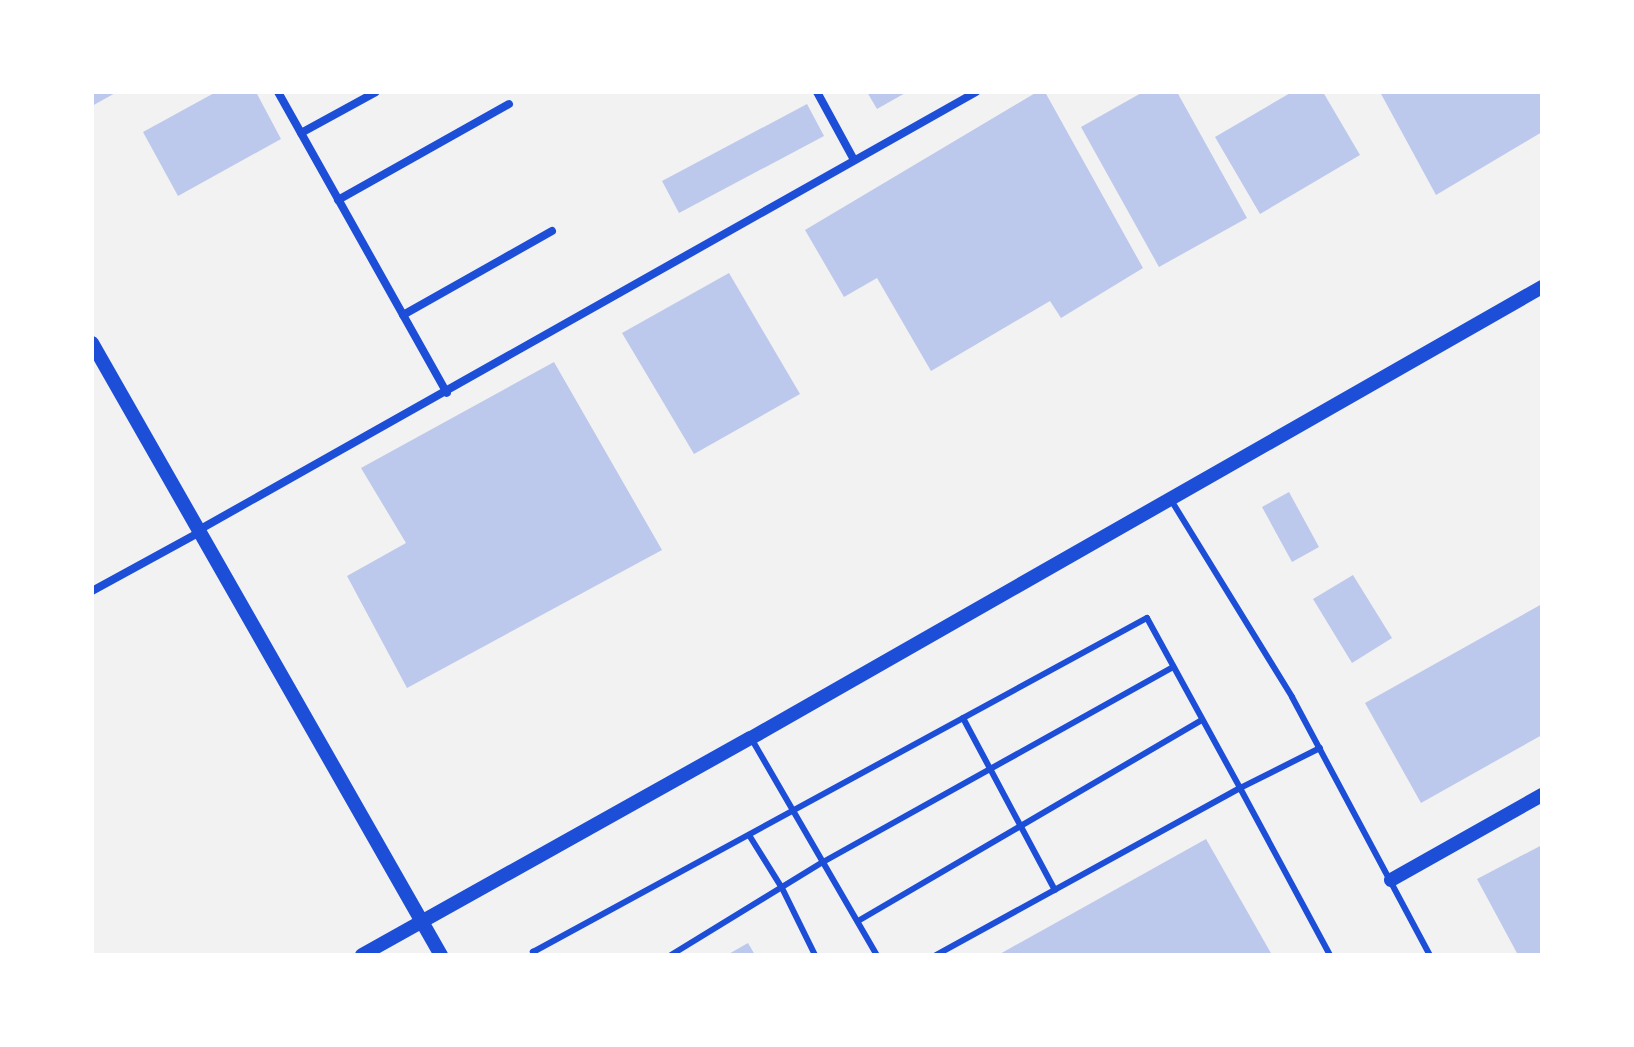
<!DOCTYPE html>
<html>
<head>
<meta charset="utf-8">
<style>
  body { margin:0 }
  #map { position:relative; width:1634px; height:1047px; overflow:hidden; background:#f2f2f2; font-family:"Open Sans",sans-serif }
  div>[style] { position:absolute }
  .building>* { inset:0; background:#bdc9ec }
  .service>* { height:6px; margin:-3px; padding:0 3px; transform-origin:3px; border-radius:3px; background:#1d4ed8 }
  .minor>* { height:8px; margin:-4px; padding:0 4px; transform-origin:4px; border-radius:4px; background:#1d4ed8 }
  .tertiary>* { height:14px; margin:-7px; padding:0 7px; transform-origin:7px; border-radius:7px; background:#1d4ed8 }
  span { translate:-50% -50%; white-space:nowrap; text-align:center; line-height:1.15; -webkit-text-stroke:8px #fff; paint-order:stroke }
  .frame { position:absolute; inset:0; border:94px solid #fff; pointer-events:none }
</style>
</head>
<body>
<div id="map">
  <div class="building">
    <i style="clip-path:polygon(92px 92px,117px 92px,92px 106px)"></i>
    <i style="clip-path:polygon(216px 92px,256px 92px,281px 139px,178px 196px,143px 132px)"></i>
    <i style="clip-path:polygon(867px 92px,907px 92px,877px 109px)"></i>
    <i style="clip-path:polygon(1037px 92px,1045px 92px,1143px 268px,1061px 318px,1050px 301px,931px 371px,877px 278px,844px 297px,805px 230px)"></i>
    <i style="clip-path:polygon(1143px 92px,1177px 92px,1247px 218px,1159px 267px,1081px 127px)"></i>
    <i style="clip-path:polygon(1292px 92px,1323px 92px,1360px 155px,1260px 214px,1215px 137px)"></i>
    <i style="clip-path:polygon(1380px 92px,1542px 92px,1542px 132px,1436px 195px)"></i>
    <i style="clip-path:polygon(807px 104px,824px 136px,679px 213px,662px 181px)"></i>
    <i style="clip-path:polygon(729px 273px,800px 394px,694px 454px,622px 333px)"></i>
    <i style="clip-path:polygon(554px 362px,662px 550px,407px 688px,347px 576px,406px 543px,361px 468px)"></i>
    <i style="clip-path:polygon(1289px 492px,1319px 547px,1292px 562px,1262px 507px)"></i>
    <i style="clip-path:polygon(1353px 575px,1392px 638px,1352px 663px,1313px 599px)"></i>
    <i style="clip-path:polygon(1542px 604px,1542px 735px,1421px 803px,1365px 703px)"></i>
    <i style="clip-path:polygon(1206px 839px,1272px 955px,998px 955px)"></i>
    <i style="clip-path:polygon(1542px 845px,1542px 955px,1518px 955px,1477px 879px)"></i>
    <i style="clip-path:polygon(748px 943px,755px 955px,727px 955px)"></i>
  </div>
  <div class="service">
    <i style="left:1171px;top:500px;width:231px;rotate:58.4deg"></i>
    <i style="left:1292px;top:697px;width:293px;rotate:61.9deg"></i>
    <i style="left:963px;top:718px;width:195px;rotate:61.9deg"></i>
    <i style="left:751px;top:738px;width:251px;rotate:59.9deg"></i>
    <i style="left:1320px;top:748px;width:89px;rotate:153.4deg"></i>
    <i style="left:1240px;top:788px;width:190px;rotate:61.7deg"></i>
    <i style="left:749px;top:835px;width:62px;rotate:58.1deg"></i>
    <i style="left:782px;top:888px;width:75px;rotate:63.8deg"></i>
    <i style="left:858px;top:921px;width:398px;rotate:-30.3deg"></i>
    <i style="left:535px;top:955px;width:4px;rotate:-124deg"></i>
    <i style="left:533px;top:952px;width:699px;rotate:-28.55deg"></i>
    <i style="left:1147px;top:618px;width:194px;rotate:61.3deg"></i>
    <i style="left:1240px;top:788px;width:347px;rotate:151.2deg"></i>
    <i style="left:671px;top:955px;width:178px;rotate:-31.5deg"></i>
    <i style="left:823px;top:862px;width:401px;rotate:-29.1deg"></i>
  </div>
  <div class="minor">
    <i style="left:278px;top:92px;width:345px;rotate:60.7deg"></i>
    <i style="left:817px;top:92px;width:77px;rotate:61.4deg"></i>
    <i style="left:301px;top:133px;width:85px;rotate:-28.7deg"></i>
    <i style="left:338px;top:200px;width:196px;rotate:-29.3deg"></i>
    <i style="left:403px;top:315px;width:171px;rotate:-29.4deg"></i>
    <i style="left:197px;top:531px;width:894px;rotate:-29.4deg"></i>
    <i style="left:92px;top:591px;width:121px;rotate:-28.7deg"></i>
  </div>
  <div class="tertiary">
    <i style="left:92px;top:343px;width:705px;rotate:60.31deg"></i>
    <i style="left:1391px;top:880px;width:173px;rotate:-29.4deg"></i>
    <i style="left:362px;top:955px;width:445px;rotate:-29.2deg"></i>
    <i style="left:751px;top:738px;width:911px;rotate:-29.69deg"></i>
  </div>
  <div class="frame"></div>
</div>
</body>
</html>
